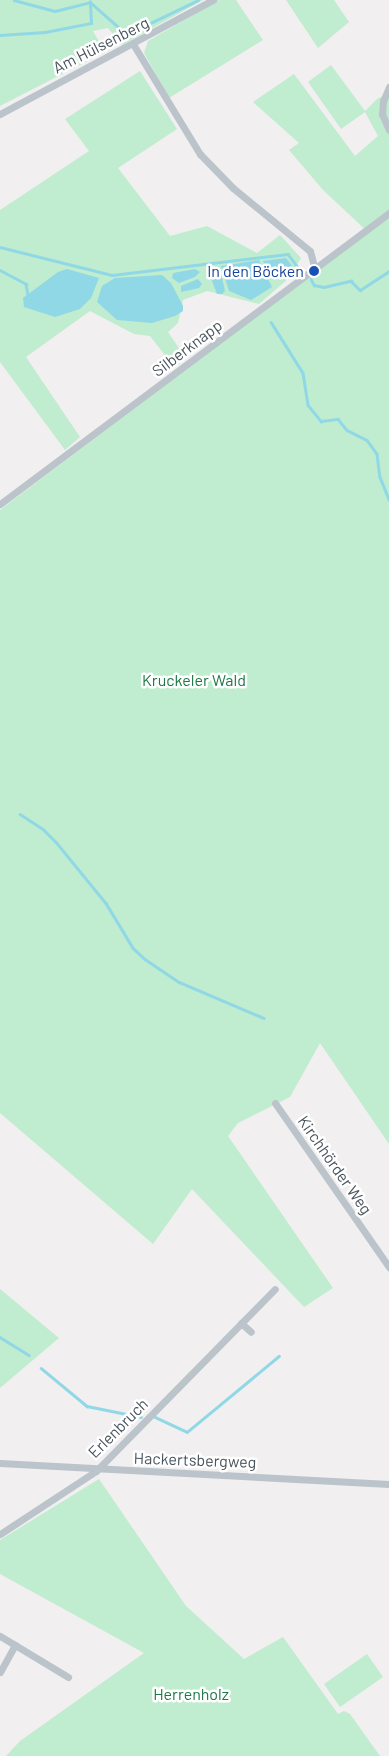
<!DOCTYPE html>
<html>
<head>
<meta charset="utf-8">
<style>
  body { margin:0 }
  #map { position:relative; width:389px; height:1756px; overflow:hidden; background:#f1efef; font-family:Barlow,sans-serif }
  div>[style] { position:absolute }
  .green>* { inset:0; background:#c0eccf }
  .water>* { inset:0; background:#90d8e6 }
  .stream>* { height:2.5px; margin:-1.25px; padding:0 1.25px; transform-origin:1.25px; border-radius:1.25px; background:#90d8e6 }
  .street>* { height:7px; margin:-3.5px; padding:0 3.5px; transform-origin:3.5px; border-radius:3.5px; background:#bbc4cb }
  .dots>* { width:14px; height:14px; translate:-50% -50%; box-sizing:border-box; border:2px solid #fff; border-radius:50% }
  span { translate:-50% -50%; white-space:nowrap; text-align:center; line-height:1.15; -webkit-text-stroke:5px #fff; paint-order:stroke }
  .street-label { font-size:16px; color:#48535b }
  .transit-label { font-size:16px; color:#164399 }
  .right { translate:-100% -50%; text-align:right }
  .park-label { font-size:16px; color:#1d7846 }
</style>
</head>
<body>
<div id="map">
  <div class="green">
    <i style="clip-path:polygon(0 0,203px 0,122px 45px,108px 28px,93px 31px,105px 52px,0 106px)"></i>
    <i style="clip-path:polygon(219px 0,236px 0,263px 40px,169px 98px,144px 53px,148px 41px)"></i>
    <i style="clip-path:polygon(286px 0,334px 0,349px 22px,318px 48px)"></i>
    <i style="clip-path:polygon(331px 65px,365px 111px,377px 99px,389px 93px,389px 1144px,320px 1043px,290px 1097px,238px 1123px,228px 1136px,333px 1288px,304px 1307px,192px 1189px,153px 1244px,0 1113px,0 510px,368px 232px,323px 190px,289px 150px,299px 143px,253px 102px,294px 74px,355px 156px,378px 136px,365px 112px,341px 129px,308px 82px)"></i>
    <i style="clip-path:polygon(140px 71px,177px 129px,118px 168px,170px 236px,207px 226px,257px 253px,280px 235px,301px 258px,289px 278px,259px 304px,207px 291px,183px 300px,178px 323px,168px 332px,185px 357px,175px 368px,150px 336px,134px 334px,90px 311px,26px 357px,80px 437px,65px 450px,0 362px,0 210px,89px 151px,65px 119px)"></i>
    <i style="clip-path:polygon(0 1289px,59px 1338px,0 1388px)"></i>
    <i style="clip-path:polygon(99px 1479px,186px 1606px,244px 1659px,283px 1637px,338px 1714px,344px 1711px,350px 1714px,380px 1756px,6px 1756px,20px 1741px,144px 1653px,0 1574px,0 1540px)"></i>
    <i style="clip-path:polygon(367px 1654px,383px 1677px,340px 1707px,324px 1684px)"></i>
  </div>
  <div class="water">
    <i style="clip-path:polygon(286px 258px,293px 267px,292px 271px,272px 276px,267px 272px,263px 261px)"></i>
    <i style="clip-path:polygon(259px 260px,272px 287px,251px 300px,229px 291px,221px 266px)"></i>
    <i style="clip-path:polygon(216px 266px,219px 267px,223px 282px,225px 291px,222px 294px,217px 294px,209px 273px)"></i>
    <i style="clip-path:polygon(67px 269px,99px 278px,91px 298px,80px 309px,55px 317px,24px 307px,23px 298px,58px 272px)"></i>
    <i style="clip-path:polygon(195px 269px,200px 272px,195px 277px,179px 283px,172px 278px,173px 273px)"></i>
    <i style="clip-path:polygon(162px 275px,171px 283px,183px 306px,183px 311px,175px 316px,152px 323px,117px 320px,97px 302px,102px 286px,115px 278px)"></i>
    <i style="clip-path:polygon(198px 279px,202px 284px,199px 288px,181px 292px,181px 286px)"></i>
  </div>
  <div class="stream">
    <i style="left:14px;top:0;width:42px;rotate:15deg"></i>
    <i style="left:55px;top:11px;width:36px;rotate:-14deg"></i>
    <i style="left:90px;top:2px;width:44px;rotate:41.3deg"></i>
    <i style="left:123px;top:31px;width:11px"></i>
    <i style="left:134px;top:31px;width:71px;rotate:-25.8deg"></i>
    <i style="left:0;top:35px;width:45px;rotate:-3.8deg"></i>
    <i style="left:45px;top:32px;width:47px;rotate:-11.1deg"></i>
    <i style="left:91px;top:23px;width:21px;rotate:-93deg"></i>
    <i style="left:0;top:247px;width:115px;rotate:14deg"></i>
    <i style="left:112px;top:275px;width:177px;rotate:-6.8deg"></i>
    <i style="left:288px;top:254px;width:15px;rotate:53deg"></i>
    <i style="left:0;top:270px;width:30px;rotate:28deg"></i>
    <i style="left:26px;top:284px;width:11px;rotate:80deg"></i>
    <i style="left:311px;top:279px;width:7px;rotate:63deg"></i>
    <i style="left:314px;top:285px;width:10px;rotate:11deg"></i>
    <i style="left:324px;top:287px;width:28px;rotate:-13deg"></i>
    <i style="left:351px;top:281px;width:13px;rotate:45deg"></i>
    <i style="left:360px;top:290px;width:35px;rotate:-33deg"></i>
    <i style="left:271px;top:322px;width:60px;rotate:57.9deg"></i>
    <i style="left:303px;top:373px;width:32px;rotate:81deg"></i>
    <i style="left:308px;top:405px;width:21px;rotate:51deg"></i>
    <i style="left:321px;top:421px;width:17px;rotate:-7deg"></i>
    <i style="left:338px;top:419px;width:14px;rotate:51deg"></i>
    <i style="left:347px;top:430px;width:22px;rotate:27deg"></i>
    <i style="left:367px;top:440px;width:17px;rotate:54deg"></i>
    <i style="left:377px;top:454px;width:23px;rotate:83deg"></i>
    <i style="left:380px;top:477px;width:24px;rotate:68deg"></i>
    <i style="left:20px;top:814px;width:27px;rotate:33deg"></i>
    <i style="left:43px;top:829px;width:18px;rotate:45deg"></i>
    <i style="left:56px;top:842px;width:79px;rotate:50.7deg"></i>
    <i style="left:106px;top:903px;width:52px;rotate:59deg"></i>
    <i style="left:133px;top:948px;width:16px;rotate:43deg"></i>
    <i style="left:145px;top:959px;width:41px;rotate:34.1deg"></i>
    <i style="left:179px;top:982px;width:92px;rotate:23deg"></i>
    <i style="left:0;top:1337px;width:34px;rotate:32deg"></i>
    <i style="left:41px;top:1368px;width:60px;rotate:39.6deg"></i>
    <i style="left:87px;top:1406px;width:55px;rotate:11.5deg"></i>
    <i style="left:155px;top:1417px;width:35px;rotate:25deg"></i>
    <i style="left:187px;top:1432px;width:119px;rotate:-39.6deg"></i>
  </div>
  <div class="street">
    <i style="left:133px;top:44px;width:129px;rotate:58.7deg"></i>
    <i style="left:200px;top:154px;width:47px;rotate:45.9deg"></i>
    <i style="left:233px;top:188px;width:99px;rotate:39.3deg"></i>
    <i style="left:310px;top:251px;width:16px;rotate:75deg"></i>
    <i style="left:389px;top:87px;width:15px;rotate:113deg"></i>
    <i style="left:383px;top:101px;width:13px;rotate:94deg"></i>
    <i style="left:382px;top:114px;width:17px;rotate:66deg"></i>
    <i style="left:0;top:114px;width:242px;rotate:-28.2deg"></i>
    <i style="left:0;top:504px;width:486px;rotate:-36.8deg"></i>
    <i style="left:275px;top:1103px;width:200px;rotate:55.2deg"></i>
    <i style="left:241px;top:1323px;width:13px;rotate:42deg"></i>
    <i style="left:0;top:1463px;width:390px;rotate:3.1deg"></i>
    <i style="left:0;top:1534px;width:115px;rotate:-33.3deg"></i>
    <i style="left:96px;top:1471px;width:255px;rotate:-45.5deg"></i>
    <i style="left:0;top:1636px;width:17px;rotate:31deg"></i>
    <i style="left:0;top:1672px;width:31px;rotate:-61deg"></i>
    <i style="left:15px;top:1645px;width:62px;rotate:31.1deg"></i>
  </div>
  <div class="dots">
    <i style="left:314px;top:271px;background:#1a4fb4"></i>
  </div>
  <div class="street-label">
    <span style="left:101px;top:45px;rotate:-27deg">Am Hülsenberg</span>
    <span style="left:187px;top:348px;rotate:-37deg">Silberknapp</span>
    <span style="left:335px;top:1165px;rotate:55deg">Kirchhörder Weg</span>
    <span style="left:118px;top:1428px;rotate:-45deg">Erlenbruch</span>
    <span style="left:195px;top:1460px;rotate:2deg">Hackertsbergweg</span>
  </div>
  <div class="transit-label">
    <span class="right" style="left:304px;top:271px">In den Böcken</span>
  </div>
  <div class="park-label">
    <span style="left:194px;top:680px">Kruckeler Wald</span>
    <span style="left:191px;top:1694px">Herrenholz</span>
  </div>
</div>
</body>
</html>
